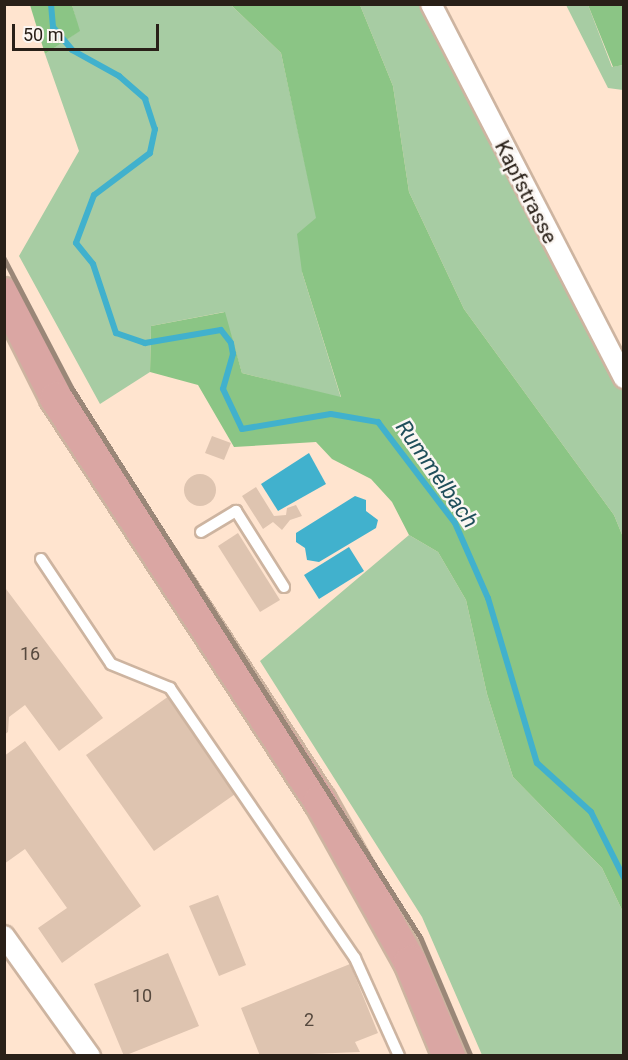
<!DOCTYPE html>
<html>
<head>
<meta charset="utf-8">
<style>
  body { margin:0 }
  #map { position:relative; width:628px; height:1060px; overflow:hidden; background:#ffe4cf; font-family:Roboto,sans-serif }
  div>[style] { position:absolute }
  .green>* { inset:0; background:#a7cca3 }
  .forest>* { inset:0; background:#8bc585 }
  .water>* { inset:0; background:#41b1cd }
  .stream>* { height:6px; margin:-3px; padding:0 3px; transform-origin:3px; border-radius:3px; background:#41b1cd }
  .building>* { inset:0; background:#dec4b0 }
  .round { border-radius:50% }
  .roads { filter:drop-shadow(2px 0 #cdb4a0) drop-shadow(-2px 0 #cdb4a0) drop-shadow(0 2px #cdb4a0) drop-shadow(0 -2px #cdb4a0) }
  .lane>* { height:10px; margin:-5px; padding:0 5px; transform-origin:5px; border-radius:5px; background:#fff }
  .street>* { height:20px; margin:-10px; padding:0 10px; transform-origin:10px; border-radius:10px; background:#fff }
  .primary>* { height:32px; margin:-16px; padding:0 16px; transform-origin:16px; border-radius:16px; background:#daa6a3 }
  .rail>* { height:4.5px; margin:-2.25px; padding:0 2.25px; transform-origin:2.25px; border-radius:2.25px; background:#9a8778 }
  span { translate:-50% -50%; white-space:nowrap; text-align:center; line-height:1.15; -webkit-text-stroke:5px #fbf6f2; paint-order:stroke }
  .number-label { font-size:18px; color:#56493e }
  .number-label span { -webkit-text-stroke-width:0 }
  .street-label { font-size:21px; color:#292018 }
  .water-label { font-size:22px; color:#204f5b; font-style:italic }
  .frame { position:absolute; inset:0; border:6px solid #292018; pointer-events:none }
  .scale { position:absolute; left:12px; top:24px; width:147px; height:27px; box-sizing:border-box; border:3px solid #292018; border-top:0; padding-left:8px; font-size:18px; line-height:21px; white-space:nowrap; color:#292018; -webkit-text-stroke:4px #fbf6f2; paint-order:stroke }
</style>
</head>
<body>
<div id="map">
  <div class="green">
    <i style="clip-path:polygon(72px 5px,231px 5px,281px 53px,317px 219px,302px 272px,341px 398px,242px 373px,224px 312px,151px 326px,150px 372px,100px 404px,19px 256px,79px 151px,45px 54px,79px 31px)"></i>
    <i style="clip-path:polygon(360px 5px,431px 5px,623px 378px,623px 537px,614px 515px,464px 309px,409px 192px,393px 86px)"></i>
    <i style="clip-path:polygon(566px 5px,588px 5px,612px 67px,623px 65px,623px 90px,608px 88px)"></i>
    <i style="clip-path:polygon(409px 535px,438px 552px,466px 600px,487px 694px,513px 777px,602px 868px,623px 912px,623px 1055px,482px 1055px,422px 917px,260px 661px)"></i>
  </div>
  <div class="forest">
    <i style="clip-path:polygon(30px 5px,72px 5px,80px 31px,45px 54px)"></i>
    <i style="clip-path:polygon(231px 5px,360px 5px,393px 86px,409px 192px,464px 309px,614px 515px,623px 537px,623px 912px,602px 868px,513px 777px,487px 694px,466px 600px,438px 552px,409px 535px,392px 502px,371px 479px,332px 459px,316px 442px,234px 447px,198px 385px,150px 372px,151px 326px,225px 312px,242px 373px,341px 397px,302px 272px,297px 234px,316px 218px,281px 53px)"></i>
    <i style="clip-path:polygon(588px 5px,623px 5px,623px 65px,613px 67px)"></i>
  </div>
  <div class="water">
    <i style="clip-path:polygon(309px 453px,326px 484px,278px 511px,261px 484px)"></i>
    <i style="clip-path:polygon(355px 496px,366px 500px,366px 511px,378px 520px,376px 528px,319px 562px,307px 560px,305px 548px,296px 542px,296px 533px)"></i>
    <i style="clip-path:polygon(349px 547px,364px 571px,319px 599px,304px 575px)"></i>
  </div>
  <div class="stream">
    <i style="left:51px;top:4px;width:23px;rotate:85deg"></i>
    <i style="left:53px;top:27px;width:30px;rotate:50deg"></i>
    <i style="left:72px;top:50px;width:54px;rotate:29deg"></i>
    <i style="left:119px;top:76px;width:35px;rotate:41deg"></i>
    <i style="left:145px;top:99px;width:32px;rotate:72deg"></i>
    <i style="left:155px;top:129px;width:25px;rotate:102deg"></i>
    <i style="left:150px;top:153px;width:70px;rotate:143.1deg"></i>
    <i style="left:94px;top:195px;width:51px;rotate:110.6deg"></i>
    <i style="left:76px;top:243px;width:27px;rotate:51deg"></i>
    <i style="left:93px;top:264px;width:73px;rotate:71.6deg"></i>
    <i style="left:116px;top:333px;width:31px;rotate:19deg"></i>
    <i style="left:145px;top:343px;width:77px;rotate:-9.7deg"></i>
    <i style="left:221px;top:330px;width:16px;rotate:52deg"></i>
    <i style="left:231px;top:343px;width:11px;rotate:80deg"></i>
    <i style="left:233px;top:354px;width:36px;rotate:106deg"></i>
    <i style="left:223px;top:389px;width:44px;rotate:64.6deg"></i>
    <i style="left:242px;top:429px;width:90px;rotate:-9.6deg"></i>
    <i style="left:331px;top:414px;width:48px;rotate:9.7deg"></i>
    <i style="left:378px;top:422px;width:127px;rotate:52.7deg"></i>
    <i style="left:455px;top:523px;width:82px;rotate:66.3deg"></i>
    <i style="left:488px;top:598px;width:172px;rotate:73.5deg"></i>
    <i style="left:537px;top:763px;width:73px;rotate:42.2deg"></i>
    <i style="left:591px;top:812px;width:74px;rotate:63.4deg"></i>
  </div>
  <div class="building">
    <i style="clip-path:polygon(212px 436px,231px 443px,224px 460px,205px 453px)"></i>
    <i class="round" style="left:184px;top:474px;width:32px;height:32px"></i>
    <i style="clip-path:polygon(256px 487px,274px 516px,286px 515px,287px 508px,296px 505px,302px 516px,290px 520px,282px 530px,273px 522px,263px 529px,242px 496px)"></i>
    <i style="clip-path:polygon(238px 533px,280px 600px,260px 612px,218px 546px)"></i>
    <i style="clip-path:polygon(6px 589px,103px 718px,59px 751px,25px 705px,9px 717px,8px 732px,4px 735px)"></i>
    <i style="clip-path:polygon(169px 696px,238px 792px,154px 851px,86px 755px)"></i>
    <i style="clip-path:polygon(25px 741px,141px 906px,62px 963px,38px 928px,67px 908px,25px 849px,4px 864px,4px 756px)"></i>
    <i style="clip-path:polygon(218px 895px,246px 965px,219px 976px,189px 906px)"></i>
    <i style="clip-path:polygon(168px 953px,199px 1026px,124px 1056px,94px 984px)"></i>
    <i style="clip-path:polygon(350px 964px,378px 1033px,355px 1042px,360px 1052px,260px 1056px,241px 1008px)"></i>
  </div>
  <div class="roads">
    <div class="lane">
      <i style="left:201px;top:532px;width:41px;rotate:-31deg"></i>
      <i style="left:236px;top:511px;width:90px;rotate:57.7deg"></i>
      <i style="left:41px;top:559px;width:126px;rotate:56.3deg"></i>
      <i style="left:111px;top:664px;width:64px;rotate:22.1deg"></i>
      <i style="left:170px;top:688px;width:327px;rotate:55.6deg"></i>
      <i style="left:355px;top:958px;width:107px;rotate:65.8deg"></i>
    </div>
    <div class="street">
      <i style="left:431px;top:4px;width:421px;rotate:62.7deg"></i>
      <i style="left:4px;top:936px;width:148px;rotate:54.4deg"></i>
    </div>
    <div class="primary">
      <i style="left:4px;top:294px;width:116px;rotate:63.4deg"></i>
      <i style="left:56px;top:398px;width:482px;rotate:56.8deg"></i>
      <i style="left:320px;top:801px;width:184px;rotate:60.8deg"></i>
      <i style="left:410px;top:962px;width:102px;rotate:67.5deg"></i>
    </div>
  </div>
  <div class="rail">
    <i style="left:4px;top:258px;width:147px;rotate:62.4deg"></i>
    <i style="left:72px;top:388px;width:651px;rotate:57.6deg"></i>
    <i style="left:421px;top:938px;width:128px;rotate:67deg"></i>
  </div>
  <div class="number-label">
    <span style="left:30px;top:654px">16</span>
    <span style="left:142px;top:996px">10</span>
    <span style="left:309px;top:1020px">2</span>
  </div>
  <div class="street-label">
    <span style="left:526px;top:192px;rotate:63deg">Kapfstrasse</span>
  </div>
  <div class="water-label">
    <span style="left:437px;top:474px;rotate:55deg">Rummelbach</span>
  </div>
  <div class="frame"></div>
  <div class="scale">50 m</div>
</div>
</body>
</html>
